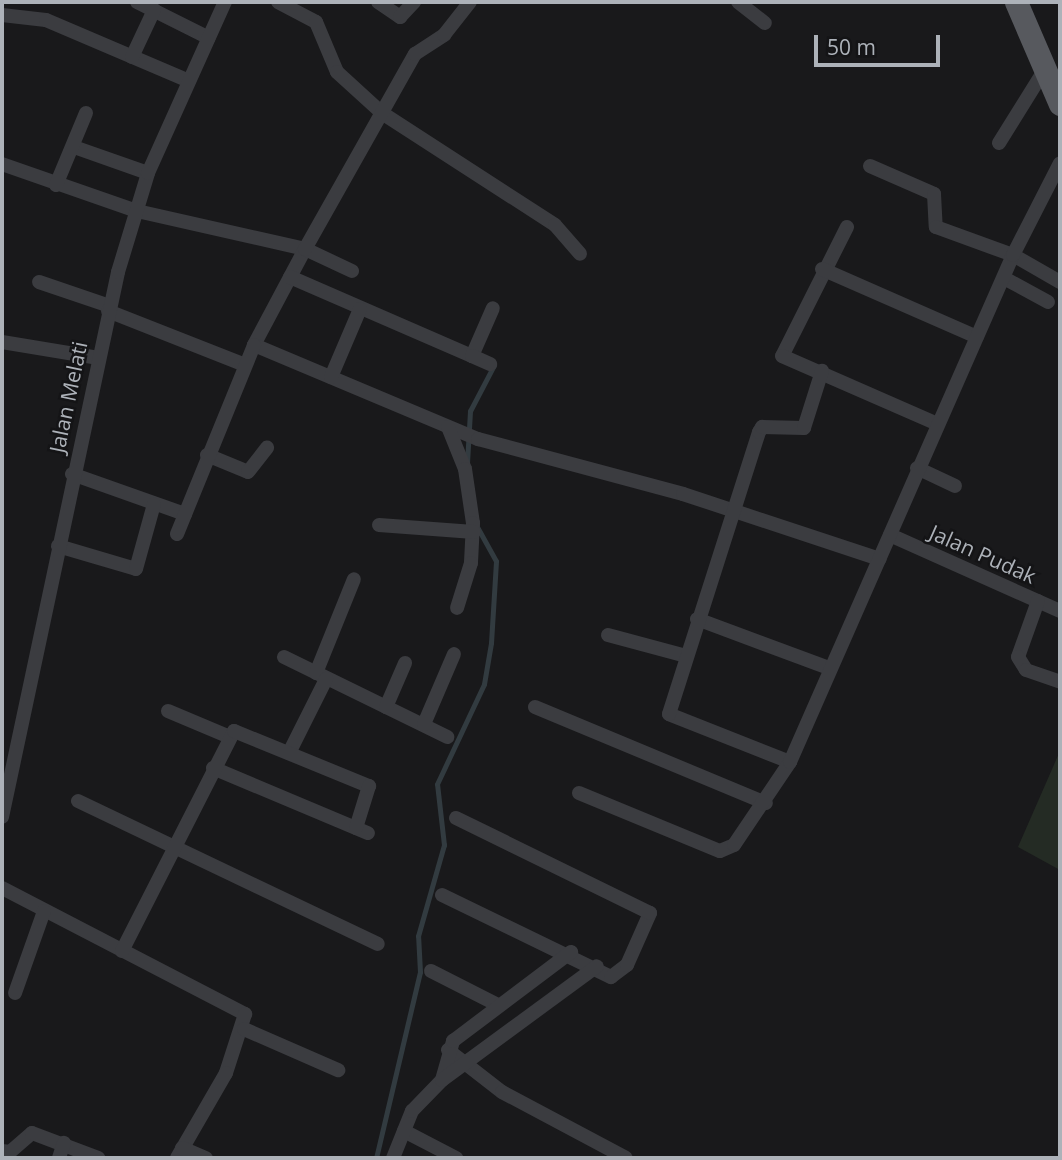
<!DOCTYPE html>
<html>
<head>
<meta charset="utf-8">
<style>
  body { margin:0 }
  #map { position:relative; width:1062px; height:1160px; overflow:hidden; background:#19191b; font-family:"Open Sans",sans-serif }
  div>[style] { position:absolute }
  .green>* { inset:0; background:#242b24 }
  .stream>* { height:5px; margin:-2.5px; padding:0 2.5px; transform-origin:2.5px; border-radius:2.5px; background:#323b40 }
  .minor>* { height:14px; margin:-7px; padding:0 7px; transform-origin:7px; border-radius:7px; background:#3b3c40 }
  .primary>* { height:23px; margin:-11.5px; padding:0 11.5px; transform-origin:11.5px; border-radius:11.5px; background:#57595e }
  span { translate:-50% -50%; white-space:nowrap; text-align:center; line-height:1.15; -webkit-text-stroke:5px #141416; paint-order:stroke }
  .street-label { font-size:21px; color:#adb2b9 }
  .frame { position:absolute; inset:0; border:4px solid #adb2b9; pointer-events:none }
  .scale { position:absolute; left:814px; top:35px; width:126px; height:32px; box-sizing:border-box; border:4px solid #adb2b9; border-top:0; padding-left:9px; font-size:21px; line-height:24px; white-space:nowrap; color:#adb2b9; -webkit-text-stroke:5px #141416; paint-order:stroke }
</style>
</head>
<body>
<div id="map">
  <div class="green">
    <i style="clip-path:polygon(1060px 751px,1060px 870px,1018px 847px)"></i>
  </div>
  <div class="stream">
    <i style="left:467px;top:463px;width:52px;rotate:-86.7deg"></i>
    <i style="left:470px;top:411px;width:52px;rotate:-62.4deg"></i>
    <i style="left:376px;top:1158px;width:191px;rotate:-76.7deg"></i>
    <i style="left:420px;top:972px;width:36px;rotate:-93deg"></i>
    <i style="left:418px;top:936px;width:95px;rotate:-74.1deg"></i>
    <i style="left:444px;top:845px;width:61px;rotate:-96.5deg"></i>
    <i style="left:437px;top:784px;width:110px;rotate:-64.8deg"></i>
    <i style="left:484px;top:684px;width:42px;rotate:-80.3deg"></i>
    <i style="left:491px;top:643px;width:82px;rotate:-86.5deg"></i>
    <i style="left:496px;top:561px;width:38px;rotate:-119deg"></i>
  </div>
  <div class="minor">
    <i style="left:137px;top:2px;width:80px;rotate:26.6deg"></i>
    <i style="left:278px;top:2px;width:43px;rotate:27.8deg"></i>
    <i style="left:316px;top:22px;width:54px;rotate:67.2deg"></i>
    <i style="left:337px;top:72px;width:61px;rotate:42.3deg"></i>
    <i style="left:382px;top:113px;width:206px;rotate:32.9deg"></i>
    <i style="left:555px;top:225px;width:38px;rotate:49deg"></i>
    <i style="left:378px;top:2px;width:27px;rotate:34deg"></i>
    <i style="left:400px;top:17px;width:21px;rotate:-47deg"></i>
    <i style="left:738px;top:2px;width:34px;rotate:38deg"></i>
    <i style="left:2px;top:15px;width:44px;rotate:6.5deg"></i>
    <i style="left:46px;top:20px;width:153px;rotate:23.1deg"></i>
    <i style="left:132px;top:57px;width:52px;rotate:-64.9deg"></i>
    <i style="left:999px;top:143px;width:87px;rotate:-58.1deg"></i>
    <i style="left:74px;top:147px;width:78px;rotate:19.4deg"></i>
    <i style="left:2px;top:164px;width:143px;rotate:19.2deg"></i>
    <i style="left:137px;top:211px;width:172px;rotate:12.7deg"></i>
    <i style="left:305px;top:249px;width:109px;rotate:118deg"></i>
    <i style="left:254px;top:345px;width:243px;rotate:22.8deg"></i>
    <i style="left:478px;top:439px;width:212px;rotate:15deg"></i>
    <i style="left:683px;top:494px;width:207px;rotate:18.3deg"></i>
    <i style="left:870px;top:166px;width:70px;rotate:23.6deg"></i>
    <i style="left:934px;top:194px;width:33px;rotate:87deg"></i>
    <i style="left:936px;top:227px;width:82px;rotate:20deg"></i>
    <i style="left:1013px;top:255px;width:54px;rotate:29.9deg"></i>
    <i style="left:56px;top:185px;width:78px;rotate:-67.4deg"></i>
    <i style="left:847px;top:227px;width:144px;rotate:116.7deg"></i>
    <i style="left:782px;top:356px;width:170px;rotate:23.6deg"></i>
    <i style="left:822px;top:269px;width:169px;rotate:23.7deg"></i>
    <i style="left:352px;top:271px;width:52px;rotate:-154.9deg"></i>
    <i style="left:305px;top:249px;width:224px;rotate:-60.6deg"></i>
    <i style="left:415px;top:54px;width:35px;rotate:-33deg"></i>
    <i style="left:444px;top:35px;width:42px;rotate:-51.8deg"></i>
    <i style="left:290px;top:277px;width:198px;rotate:23.5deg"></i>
    <i style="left:472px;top:356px;width:52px;rotate:-66.4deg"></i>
    <i style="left:1004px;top:278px;width:50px;rotate:28.6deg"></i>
    <i style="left:39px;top:282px;width:75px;rotate:18.7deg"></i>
    <i style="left:108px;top:311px;width:147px;rotate:21.5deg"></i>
    <i style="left:2px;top:342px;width:98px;rotate:9.4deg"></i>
    <i style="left:472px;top:356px;width:20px;rotate:24deg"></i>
    <i style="left:331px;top:377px;width:74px;rotate:-66.9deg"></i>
    <i style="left:448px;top:427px;width:45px;rotate:68deg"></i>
    <i style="left:465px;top:469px;width:55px;rotate:81.6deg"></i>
    <i style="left:473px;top:523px;width:40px;rotate:92.9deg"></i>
    <i style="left:471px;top:563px;width:47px;rotate:107.3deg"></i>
    <i style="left:207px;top:455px;width:44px;rotate:22.5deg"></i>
    <i style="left:248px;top:472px;width:31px;rotate:-52deg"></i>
    <i style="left:917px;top:468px;width:42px;rotate:25.3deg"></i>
    <i style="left:72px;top:474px;width:120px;rotate:19.5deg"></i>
    <i style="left:379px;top:525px;width:95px;rotate:4.2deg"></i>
    <i style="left:177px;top:534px;width:204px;rotate:-67.8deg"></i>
    <i style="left:890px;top:535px;width:186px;rotate:24.1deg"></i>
    <i style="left:58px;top:546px;width:81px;rotate:16.4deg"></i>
    <i style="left:136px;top:569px;width:67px;rotate:-74.5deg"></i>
    <i style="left:1038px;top:601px;width:59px;rotate:109.7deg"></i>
    <i style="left:1018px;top:657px;width:15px;rotate:58deg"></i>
    <i style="left:1026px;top:670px;width:36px;rotate:19deg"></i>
    <i style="left:697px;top:619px;width:141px;rotate:20.4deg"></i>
    <i style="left:608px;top:635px;width:81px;rotate:15.1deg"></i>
    <i style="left:284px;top:657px;width:182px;rotate:26.1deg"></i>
    <i style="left:316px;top:673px;width:101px;rotate:-68deg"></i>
    <i style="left:386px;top:707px;width:48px;rotate:-66.6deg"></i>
    <i style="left:535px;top:707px;width:250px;rotate:22.6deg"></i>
    <i style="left:168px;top:711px;width:67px;rotate:22.8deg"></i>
    <i style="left:424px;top:724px;width:76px;rotate:-66.8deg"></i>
    <i style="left:289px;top:753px;width:83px;rotate:-63.4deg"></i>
    <i style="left:790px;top:762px;width:130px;rotate:-158.4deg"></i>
    <i style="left:669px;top:714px;width:296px;rotate:-72.3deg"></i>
    <i style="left:759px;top:432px;width:6px;rotate:-59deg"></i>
    <i style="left:762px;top:427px;width:42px;rotate:1.4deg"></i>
    <i style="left:804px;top:428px;width:60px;rotate:-72.5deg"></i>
    <i style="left:213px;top:768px;width:168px;rotate:22.8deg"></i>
    <i style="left:579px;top:793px;width:152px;rotate:22.4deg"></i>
    <i style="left:720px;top:851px;width:15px;rotate:-23deg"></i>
    <i style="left:734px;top:845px;width:100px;rotate:-56deg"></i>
    <i style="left:790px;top:762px;width:554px;rotate:-66.26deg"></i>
    <i style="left:1013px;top:255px;width:103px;rotate:-62.9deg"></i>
    <i style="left:78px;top:801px;width:332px;rotate:25.5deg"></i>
    <i style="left:2px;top:817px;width:557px;rotate:-77.98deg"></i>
    <i style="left:118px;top:272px;width:103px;rotate:-73.1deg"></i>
    <i style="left:148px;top:173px;width:188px;rotate:-65.8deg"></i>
    <i style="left:2px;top:888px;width:274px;rotate:27.4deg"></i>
    <i style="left:245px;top:1014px;width:62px;rotate:107.9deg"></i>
    <i style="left:226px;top:1073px;width:98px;rotate:120deg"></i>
    <i style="left:442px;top:895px;width:188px;rotate:25.9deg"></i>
    <i style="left:611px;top:977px;width:20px;rotate:-37deg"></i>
    <i style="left:627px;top:965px;width:57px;rotate:-66.1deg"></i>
    <i style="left:650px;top:913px;width:216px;rotate:-153.9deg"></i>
    <i style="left:122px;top:951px;width:247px;rotate:-63deg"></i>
    <i style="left:234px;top:731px;width:146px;rotate:22.2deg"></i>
    <i style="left:369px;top:786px;width:44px;rotate:107.2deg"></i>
    <i style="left:431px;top:971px;width:75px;rotate:26.9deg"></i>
    <i style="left:15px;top:993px;width:87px;rotate:-70.5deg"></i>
    <i style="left:244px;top:1029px;width:103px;rotate:23.6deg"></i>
    <i style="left:448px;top:1050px;width:68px;rotate:37.9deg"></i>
    <i style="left:502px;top:1092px;width:140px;rotate:28deg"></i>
    <i style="left:442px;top:1080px;width:41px;rotate:-74.2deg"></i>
    <i style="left:453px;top:1041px;width:148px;rotate:-37deg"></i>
    <i style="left:404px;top:1131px;width:59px;rotate:27.4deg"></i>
    <i style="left:182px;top:1148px;width:26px;rotate:23deg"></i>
    <i style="left:2px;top:1151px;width:8px;rotate:7deg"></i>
    <i style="left:10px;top:1152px;width:29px;rotate:-41deg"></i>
    <i style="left:32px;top:1133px;width:71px;rotate:20.7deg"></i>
    <i style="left:59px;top:1158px;width:16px;rotate:-72deg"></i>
    <i style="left:393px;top:1158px;width:51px;rotate:-68deg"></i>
    <i style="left:412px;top:1111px;width:43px;rotate:-45.9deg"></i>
    <i style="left:442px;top:1080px;width:192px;rotate:-36.3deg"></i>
  </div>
  <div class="primary">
    <i style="left:1016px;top:2px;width:111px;rotate:66.7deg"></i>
  </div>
  <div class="street-label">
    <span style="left:68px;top:397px;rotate:-78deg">Jalan Melati</span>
    <span style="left:983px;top:554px;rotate:24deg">Jalan Pudak</span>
  </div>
  <div class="frame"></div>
  <div class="scale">50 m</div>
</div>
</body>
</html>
